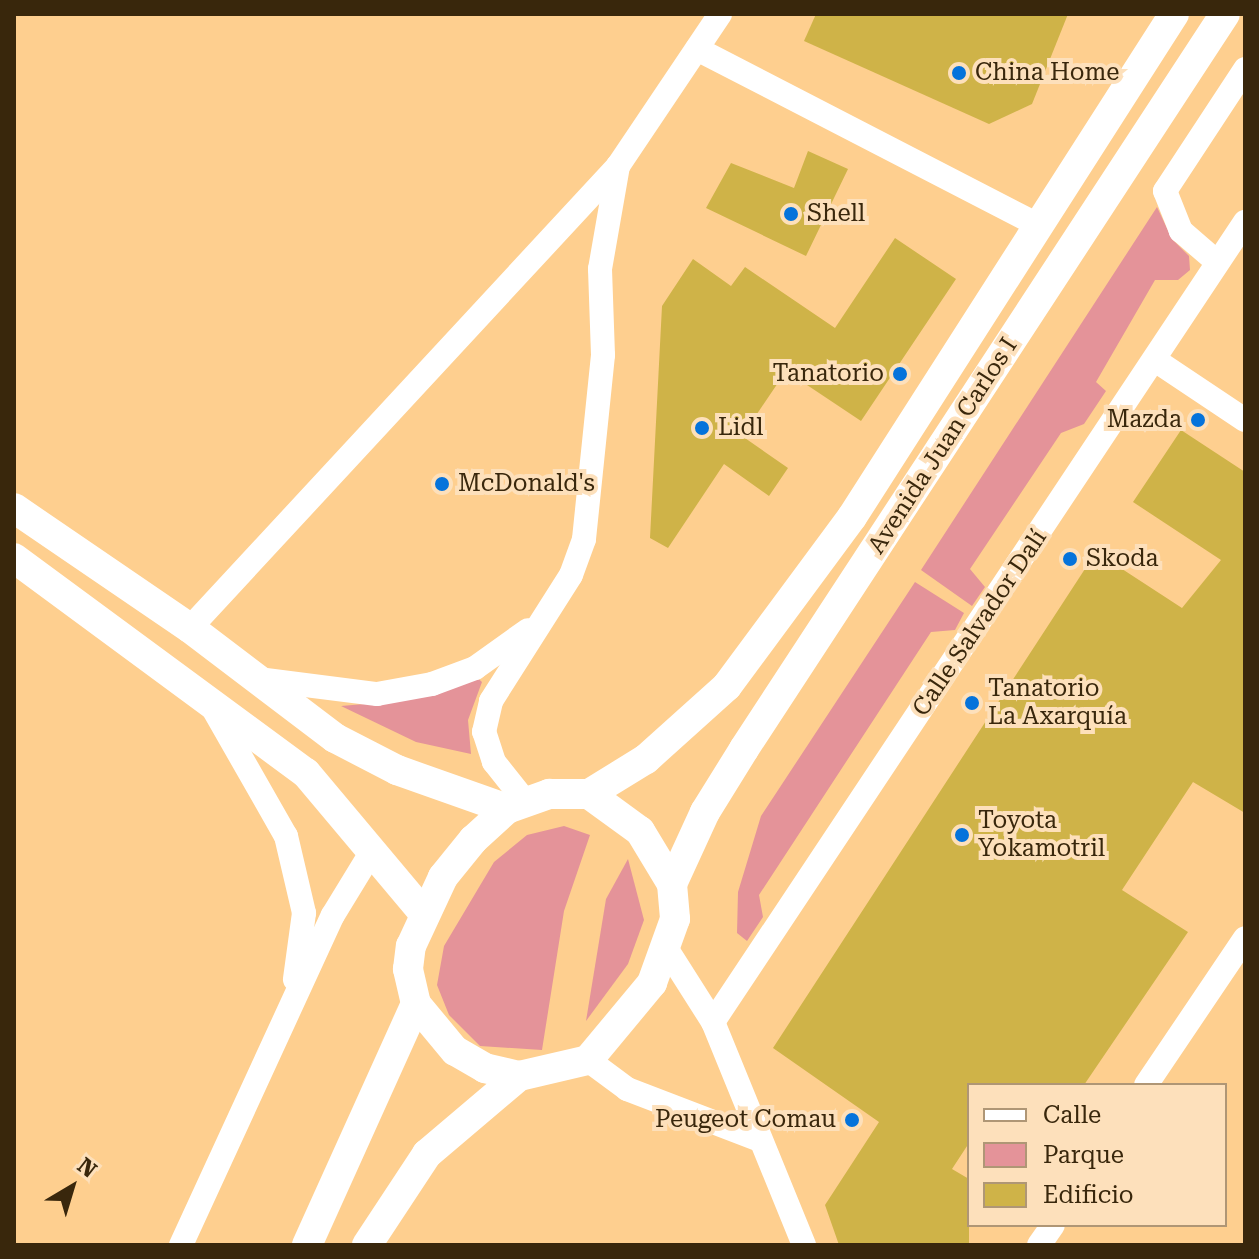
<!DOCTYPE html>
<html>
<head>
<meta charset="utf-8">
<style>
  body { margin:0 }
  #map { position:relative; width:1259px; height:1259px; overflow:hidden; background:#fecf8f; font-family:"Roboto Serif",serif }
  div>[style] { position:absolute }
  .green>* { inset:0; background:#e49399 }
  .building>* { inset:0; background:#cfb348 }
  .minor>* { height:24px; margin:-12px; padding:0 12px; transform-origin:12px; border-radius:12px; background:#fff }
  .tertiary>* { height:30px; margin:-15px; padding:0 15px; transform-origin:15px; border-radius:15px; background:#fff }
  .dots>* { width:22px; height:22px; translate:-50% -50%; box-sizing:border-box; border:4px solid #fde0bb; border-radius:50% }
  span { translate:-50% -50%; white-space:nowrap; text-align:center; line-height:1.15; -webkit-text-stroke:8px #fde0bb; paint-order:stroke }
  .poi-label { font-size:24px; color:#39270c }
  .left { translate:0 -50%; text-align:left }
  .right { translate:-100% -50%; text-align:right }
  .street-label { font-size:24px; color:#39270c }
  .frame { position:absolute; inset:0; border:16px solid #39270c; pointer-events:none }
  .legend { position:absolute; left:967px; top:1083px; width:260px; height:144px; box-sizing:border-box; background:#fde0bb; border:2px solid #af9675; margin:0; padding:10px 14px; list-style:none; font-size:24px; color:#39270c }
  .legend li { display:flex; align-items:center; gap:16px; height:40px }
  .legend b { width:40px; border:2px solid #af9675 }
  .north { position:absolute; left:32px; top:1147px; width:80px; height:80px; -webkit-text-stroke:6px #fde0bb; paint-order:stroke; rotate:38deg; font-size:22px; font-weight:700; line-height:32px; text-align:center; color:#39270c }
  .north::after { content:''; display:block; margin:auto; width:28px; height:36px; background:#39270c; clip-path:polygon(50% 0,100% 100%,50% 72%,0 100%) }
</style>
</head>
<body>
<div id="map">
  <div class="green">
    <i style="clip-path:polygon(1157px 207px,1172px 239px,1189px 256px,1190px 270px,1178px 280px,1155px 280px,1096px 382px,1106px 391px,1084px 424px,1061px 433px,970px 569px,985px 587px,972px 606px,921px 570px)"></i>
    <i style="clip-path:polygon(915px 582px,964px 613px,955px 630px,931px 632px,759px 895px,763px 917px,747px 941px,737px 933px,738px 892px,761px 816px)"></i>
    <i style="clip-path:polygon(474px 675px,482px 682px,468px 720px,471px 754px,416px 742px,341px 706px,376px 703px)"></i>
    <i style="clip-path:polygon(564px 826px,590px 835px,564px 911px,542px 1050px,480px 1046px,449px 1015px,437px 985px,444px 946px,494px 862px,527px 835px)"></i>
    <i style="clip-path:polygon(628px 859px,644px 920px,628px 964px,586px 1021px,606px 899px)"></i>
  </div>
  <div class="building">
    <i style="clip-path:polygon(816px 14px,1068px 14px,1032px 104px,989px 124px,804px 41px)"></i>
    <i style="clip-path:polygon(808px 151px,848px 169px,806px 256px,706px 208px,731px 163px,794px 188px)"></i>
    <i style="clip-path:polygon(895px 238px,956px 279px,861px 421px,786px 371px,742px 436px,788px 468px,769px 496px,724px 464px,668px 548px,650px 538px,662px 306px,693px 259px,731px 286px,745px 267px,835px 328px)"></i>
    <i style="clip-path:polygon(1181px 430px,1245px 472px,1245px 813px,1193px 782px,1122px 890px,1188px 932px,1084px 1085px,969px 1085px,969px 1143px,952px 1169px,969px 1179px,969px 1245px,839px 1245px,825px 1205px,879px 1122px,773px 1048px,1096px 552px,1182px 608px,1221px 560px,1133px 502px)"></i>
  </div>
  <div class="minor">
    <i style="left:697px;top:49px;width:382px;rotate:27.3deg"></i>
    <i style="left:1217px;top:262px;width:48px;rotate:-139.3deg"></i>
    <i style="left:1181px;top:231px;width:43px;rotate:-111.8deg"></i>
    <i style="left:1165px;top:191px;width:146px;rotate:-56.7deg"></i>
    <i style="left:1155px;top:360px;width:108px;rotate:33.7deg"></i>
    <i style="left:190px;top:628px;width:630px;rotate:-47.19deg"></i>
    <i style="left:618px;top:166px;width:183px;rotate:-56.1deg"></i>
    <i style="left:258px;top:679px;width:120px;rotate:7.2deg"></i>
    <i style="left:377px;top:694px;width:56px;rotate:-10.3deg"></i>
    <i style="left:432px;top:684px;width:46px;rotate:-20.4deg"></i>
    <i style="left:475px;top:668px;width:65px;rotate:-35.6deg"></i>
    <i style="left:214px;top:710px;width:145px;rotate:60.3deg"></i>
    <i style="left:286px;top:836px;width:79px;rotate:76.8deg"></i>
    <i style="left:304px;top:913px;width:67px;rotate:97.8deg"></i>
    <i style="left:525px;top:801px;width:50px;rotate:-128.5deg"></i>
    <i style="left:494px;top:762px;width:32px;rotate:-108deg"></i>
    <i style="left:484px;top:732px;width:32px;rotate:-77deg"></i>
    <i style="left:491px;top:701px;width:149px;rotate:-57.6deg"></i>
    <i style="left:571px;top:575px;width:38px;rotate:-70deg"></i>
    <i style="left:584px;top:539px;width:185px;rotate:-84.1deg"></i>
    <i style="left:603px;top:355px;width:86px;rotate:-92deg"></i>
    <i style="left:600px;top:269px;width:105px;rotate:-80.1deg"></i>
    <i style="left:666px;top:948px;width:88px;rotate:57.6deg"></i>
    <i style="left:713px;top:1022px;width:241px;rotate:67.8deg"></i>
    <i style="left:713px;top:1022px;width:961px;rotate:-56.38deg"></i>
    <i style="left:588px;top:1060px;width:49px;rotate:36.6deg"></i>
    <i style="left:627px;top:1089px;width:139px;rotate:21deg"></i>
    <i style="left:1146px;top:1085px;width:177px;rotate:-56deg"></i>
    <i style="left:181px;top:1245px;width:363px;rotate:-65.3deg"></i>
    <i style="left:333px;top:915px;width:75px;rotate:-58.6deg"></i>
    <i style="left:1039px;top:1245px;width:24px;rotate:-55deg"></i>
  </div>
  <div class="tertiary">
    <i style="left:14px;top:508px;width:213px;rotate:34.3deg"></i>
    <i style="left:190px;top:628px;width:182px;rotate:37.2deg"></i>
    <i style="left:335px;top:738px;width:70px;rotate:27.3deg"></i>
    <i style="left:397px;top:770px;width:117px;rotate:19.5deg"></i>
    <i style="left:14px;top:558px;width:363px;rotate:36.4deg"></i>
    <i style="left:306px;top:773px;width:185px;rotate:50deg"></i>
    <i style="left:549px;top:794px;width:40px"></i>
    <i style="left:589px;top:794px;width:63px;rotate:36deg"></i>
    <i style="left:640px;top:831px;width:62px;rotate:58.9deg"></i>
    <i style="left:672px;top:884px;width:35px;rotate:85deg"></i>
    <i style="left:675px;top:919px;width:68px;rotate:109.8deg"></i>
    <i style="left:652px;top:983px;width:100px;rotate:129.7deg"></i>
    <i style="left:588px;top:1060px;width:71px;rotate:166.9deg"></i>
    <i style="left:519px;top:1076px;width:35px;rotate:-167deg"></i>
    <i style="left:485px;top:1068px;width:34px;rotate:-150deg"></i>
    <i style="left:455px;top:1051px;width:61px;rotate:-129.7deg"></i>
    <i style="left:416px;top:1004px;width:36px;rotate:-103deg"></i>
    <i style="left:408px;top:969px;width:23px;rotate:-83deg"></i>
    <i style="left:411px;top:946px;width:76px;rotate:-65.1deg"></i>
    <i style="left:443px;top:877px;width:48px;rotate:-51deg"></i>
    <i style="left:473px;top:840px;width:46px;rotate:-42.4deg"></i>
    <i style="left:507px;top:809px;width:45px;rotate:-19.7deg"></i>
    <i style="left:589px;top:794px;width:67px;rotate:-31.6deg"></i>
    <i style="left:646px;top:759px;width:109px;rotate:-42deg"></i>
    <i style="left:727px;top:686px;width:210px;rotate:-53.5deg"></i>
    <i style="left:852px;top:517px;width:597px;rotate:-57.37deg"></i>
    <i style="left:672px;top:884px;width:79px;rotate:-65.4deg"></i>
    <i style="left:705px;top:812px;width:74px;rotate:-58.2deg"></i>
    <i style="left:744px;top:749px;width:878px;rotate:-56.8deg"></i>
    <i style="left:307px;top:1245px;width:265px;rotate:-65.7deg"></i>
    <i style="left:367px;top:1245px;width:109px;rotate:-56.6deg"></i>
    <i style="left:427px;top:1154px;width:121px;rotate:-40.3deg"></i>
  </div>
  <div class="dots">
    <i style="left:959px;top:73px;background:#0573db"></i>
    <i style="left:791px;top:214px;background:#0573db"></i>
    <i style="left:900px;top:374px;background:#0573db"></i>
    <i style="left:1198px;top:420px;background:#0573db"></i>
    <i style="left:702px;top:428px;background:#0573db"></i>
    <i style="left:442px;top:484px;background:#0573db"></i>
    <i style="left:1070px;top:559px;background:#0573db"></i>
    <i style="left:972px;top:703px;background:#0573db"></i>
    <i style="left:962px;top:835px;background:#0573db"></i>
    <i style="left:852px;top:1120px;background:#0573db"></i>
  </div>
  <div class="poi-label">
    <span class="left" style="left:975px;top:73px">China Home</span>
    <span class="left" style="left:807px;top:214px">Shell</span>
    <span class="right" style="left:884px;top:374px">Tanatorio</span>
    <span class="right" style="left:1182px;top:420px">Mazda</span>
    <span class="left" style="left:718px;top:428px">Lidl</span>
    <span class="left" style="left:458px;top:484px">McDonald's</span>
    <span class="left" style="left:1086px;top:559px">Skoda</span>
    <span class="left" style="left:988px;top:703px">Tanatorio<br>La Axarquía</span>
    <span class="left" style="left:978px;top:835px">Toyota<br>Yokamotril</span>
    <span class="right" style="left:836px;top:1120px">Peugeot Comau</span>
  </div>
  <div class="street-label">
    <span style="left:943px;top:446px;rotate:-57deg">Avenida Juan Carlos I</span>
    <span style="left:980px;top:623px;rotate:-56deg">Calle Salvador Dalí</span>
  </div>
  <div class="frame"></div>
  <ul class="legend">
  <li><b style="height:10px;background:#fff"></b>Calle</li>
  <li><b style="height:22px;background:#e49399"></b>Parque</li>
  <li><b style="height:22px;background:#cfb348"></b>Edificio</li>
  </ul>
  <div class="north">N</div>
</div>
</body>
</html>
